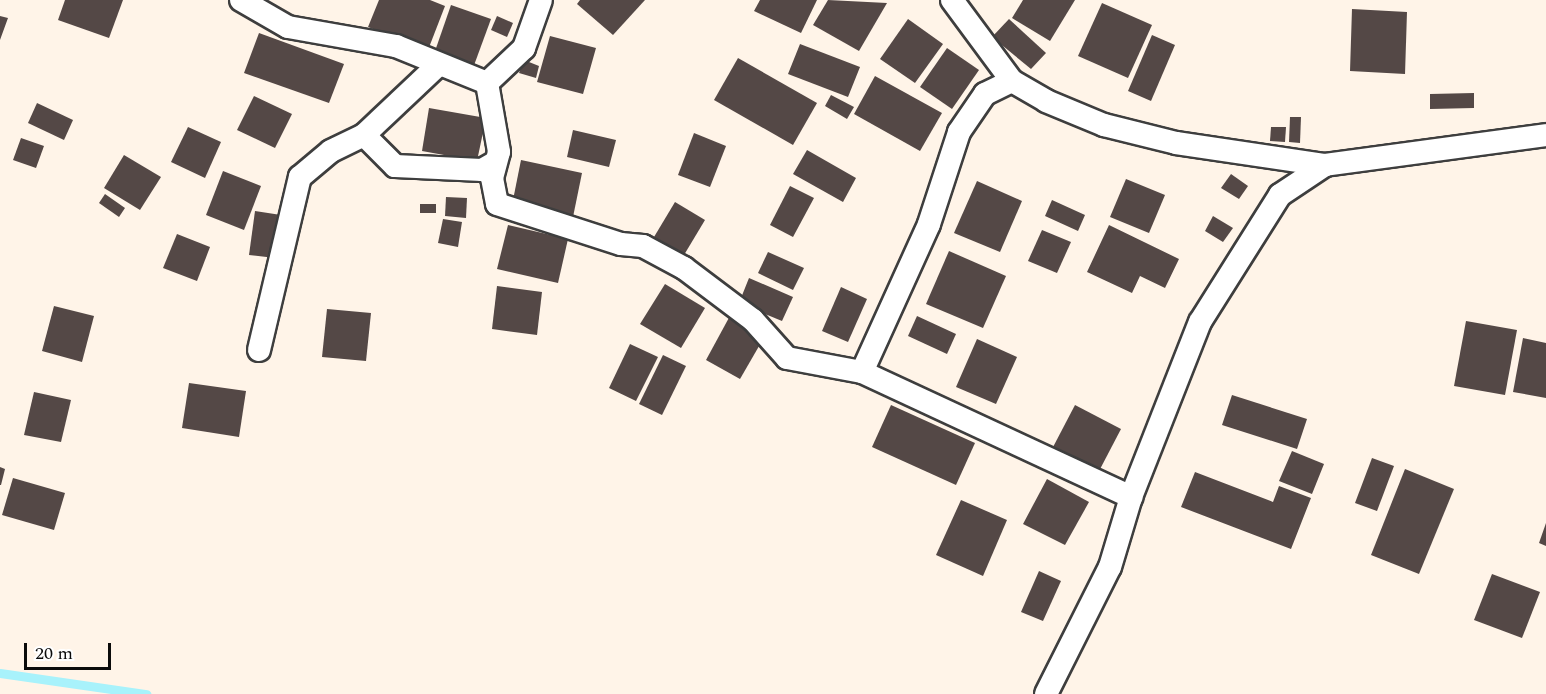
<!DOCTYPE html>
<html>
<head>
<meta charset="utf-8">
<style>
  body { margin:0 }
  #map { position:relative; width:1546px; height:694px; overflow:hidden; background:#fff4e8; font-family:Spectral,serif }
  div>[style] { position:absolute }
  .stream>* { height:9px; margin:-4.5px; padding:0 4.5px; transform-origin:4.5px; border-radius:4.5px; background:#a8f2fb }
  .building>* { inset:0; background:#544846 }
  .roads { filter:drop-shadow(2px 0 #3e3e3e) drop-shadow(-2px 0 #3e3e3e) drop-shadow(0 2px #3e3e3e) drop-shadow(0 -2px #3e3e3e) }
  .street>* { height:22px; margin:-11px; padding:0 11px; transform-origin:11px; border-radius:11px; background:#fff }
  span { translate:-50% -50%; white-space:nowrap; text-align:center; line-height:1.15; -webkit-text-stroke:6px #fff; paint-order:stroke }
  .scale { position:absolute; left:24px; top:643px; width:87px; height:27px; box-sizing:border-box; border:3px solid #0b0b0b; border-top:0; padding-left:8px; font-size:18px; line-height:21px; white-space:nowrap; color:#0b0b0b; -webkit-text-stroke:4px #fff; paint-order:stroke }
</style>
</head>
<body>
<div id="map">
  <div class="stream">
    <i style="left:0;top:673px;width:148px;rotate:8.2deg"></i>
  </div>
  <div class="building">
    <i style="clip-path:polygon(65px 0,123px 0,109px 38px,58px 20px)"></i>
    <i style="clip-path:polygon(379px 0,430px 0,445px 6px,428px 50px,368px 27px)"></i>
    <i style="clip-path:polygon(580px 0,645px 0,613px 35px,577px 4px)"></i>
    <i style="clip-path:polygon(760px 0,817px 0,801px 33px,754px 11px)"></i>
    <i style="clip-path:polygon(828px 0,887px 3px,859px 51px,813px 25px)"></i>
    <i style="clip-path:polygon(1023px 0,1075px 0,1050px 41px,1012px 18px)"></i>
    <i style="clip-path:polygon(1102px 3px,1152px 25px,1128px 78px,1078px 56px)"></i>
    <i style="clip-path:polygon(451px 5px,491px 19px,473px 68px,434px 54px)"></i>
    <i style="clip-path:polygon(0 7px,0 16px,8px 18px,0 40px)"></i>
    <i style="clip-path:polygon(1352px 9px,1407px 12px,1405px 74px,1350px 71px)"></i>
    <i style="clip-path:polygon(497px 16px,513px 23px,507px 37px,491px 30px)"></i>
    <i style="clip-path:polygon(908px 19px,943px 44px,915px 83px,880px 59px)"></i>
    <i style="clip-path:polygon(1009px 19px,1046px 53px,1031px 69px,992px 37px)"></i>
    <i style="clip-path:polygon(259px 33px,344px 64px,329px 103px,244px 73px)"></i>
    <i style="clip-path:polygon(1152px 35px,1175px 45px,1151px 101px,1128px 91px)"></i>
    <i style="clip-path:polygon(550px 36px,596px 48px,583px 94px,537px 82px)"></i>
    <i style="clip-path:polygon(800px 44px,860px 67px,848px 97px,788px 74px)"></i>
    <i style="clip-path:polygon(947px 48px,979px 70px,952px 109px,920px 87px)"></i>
    <i style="clip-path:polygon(738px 58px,817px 103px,793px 145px,714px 100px)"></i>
    <i style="clip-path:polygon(524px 60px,539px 66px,536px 78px,519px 73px)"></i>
    <i style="clip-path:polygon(875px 76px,942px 113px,920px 151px,854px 114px)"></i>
    <i style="clip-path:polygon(1474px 93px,1474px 108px,1430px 109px,1430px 94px)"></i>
    <i style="clip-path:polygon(831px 95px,854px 107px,847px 119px,825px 106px)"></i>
    <i style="clip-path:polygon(254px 96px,292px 114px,275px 148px,237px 130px)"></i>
    <i style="clip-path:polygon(37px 103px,73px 120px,64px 140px,28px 123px)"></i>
    <i style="clip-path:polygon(429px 108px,486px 118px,477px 161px,422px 151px)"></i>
    <i style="clip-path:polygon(1290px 117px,1301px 117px,1300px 143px,1289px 142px)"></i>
    <i style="clip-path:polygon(188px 127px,221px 142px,205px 178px,171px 162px)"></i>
    <i style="clip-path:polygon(1271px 127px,1286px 127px,1285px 142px,1270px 141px)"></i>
    <i style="clip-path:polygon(573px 130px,616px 140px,609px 167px,567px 157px)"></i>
    <i style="clip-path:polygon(694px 133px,726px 146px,710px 187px,678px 175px)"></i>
    <i style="clip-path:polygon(21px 138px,44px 146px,36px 168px,13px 160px)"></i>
    <i style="clip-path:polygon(807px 150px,856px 178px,843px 202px,793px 174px)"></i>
    <i style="clip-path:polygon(124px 155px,161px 177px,140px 210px,104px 188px)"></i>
    <i style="clip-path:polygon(521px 160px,582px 173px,573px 217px,512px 205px)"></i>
    <i style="clip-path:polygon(223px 171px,261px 186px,244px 230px,206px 215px)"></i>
    <i style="clip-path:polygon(1231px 174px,1248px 186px,1239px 199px,1221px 188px)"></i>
    <i style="clip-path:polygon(1126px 179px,1165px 195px,1149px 233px,1110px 217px)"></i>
    <i style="clip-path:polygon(977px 181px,1022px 201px,1000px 252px,954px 233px)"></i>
    <i style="clip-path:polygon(790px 186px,814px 198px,793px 237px,770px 225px)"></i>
    <i style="clip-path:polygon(105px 194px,125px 208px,119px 217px,99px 203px)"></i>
    <i style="clip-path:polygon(446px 197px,467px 198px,466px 218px,445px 216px)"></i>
    <i style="clip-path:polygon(1052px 200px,1085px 215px,1078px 231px,1045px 216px)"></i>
    <i style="clip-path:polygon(675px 202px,705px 220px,681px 260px,651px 242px)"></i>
    <i style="clip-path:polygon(420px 204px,436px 204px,436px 213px,420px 213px)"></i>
    <i style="clip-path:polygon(255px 211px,281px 215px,275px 258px,249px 255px)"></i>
    <i style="clip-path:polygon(1213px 216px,1233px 228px,1223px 242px,1205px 231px)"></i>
    <i style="clip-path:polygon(443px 219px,462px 222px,458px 247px,438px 243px)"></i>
    <i style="clip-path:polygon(508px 225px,568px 239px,558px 283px,497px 269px)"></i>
    <i style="clip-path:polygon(1109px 225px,1179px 259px,1165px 288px,1140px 276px,1132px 293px,1087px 272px)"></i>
    <i style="clip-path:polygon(1042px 230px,1071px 242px,1057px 273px,1028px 261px)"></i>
    <i style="clip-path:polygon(177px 234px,210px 247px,197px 281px,163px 268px)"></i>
    <i style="clip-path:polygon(949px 251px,1006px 276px,983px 328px,926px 304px)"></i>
    <i style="clip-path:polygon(768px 252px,804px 268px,793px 290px,758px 273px)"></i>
    <i style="clip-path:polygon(749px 278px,793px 297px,782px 321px,739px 303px)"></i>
    <i style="clip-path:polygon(665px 284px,705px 308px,681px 348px,640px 324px)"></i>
    <i style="clip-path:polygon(497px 286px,542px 292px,537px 335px,492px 329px)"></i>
    <i style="clip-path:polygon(841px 287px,867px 299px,848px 342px,822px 331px)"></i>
    <i style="clip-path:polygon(54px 306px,94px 316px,82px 362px,42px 351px)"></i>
    <i style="clip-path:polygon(327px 309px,371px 313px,366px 361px,322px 357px)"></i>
    <i style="clip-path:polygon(731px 314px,766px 334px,740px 379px,706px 360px)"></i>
    <i style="clip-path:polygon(917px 316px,956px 334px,947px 354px,908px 336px)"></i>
    <i style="clip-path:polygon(1466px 321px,1517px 330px,1505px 395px,1454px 386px)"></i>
    <i style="clip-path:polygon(1523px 338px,1546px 343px,1546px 398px,1513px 392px)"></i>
    <i style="clip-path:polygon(977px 339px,1017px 357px,996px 404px,956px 387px)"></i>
    <i style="clip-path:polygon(630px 344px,658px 357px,636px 401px,609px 388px)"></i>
    <i style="clip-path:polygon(663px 355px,686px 366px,662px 415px,639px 404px)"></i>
    <i style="clip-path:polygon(189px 383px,246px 391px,239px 437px,182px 428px)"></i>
    <i style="clip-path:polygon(34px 392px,71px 400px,61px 442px,24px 435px)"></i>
    <i style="clip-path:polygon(1232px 395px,1307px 419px,1297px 449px,1222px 425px)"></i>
    <i style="clip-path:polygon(891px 405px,975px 443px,956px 485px,872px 447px)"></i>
    <i style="clip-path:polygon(1075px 405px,1121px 429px,1098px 473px,1052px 449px)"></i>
    <i style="clip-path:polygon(1292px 451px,1324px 464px,1312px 494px,1279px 481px)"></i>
    <i style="clip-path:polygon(1372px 458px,1394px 466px,1377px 511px,1355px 503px)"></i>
    <i style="clip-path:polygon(0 467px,5px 469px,1px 485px,0 485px)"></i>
    <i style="clip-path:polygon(1405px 469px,1454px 489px,1419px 574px,1371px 555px)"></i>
    <i style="clip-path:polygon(1195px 472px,1273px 502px,1279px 486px,1311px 498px,1291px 549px,1181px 507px)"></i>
    <i style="clip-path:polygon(13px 478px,65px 493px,54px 530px,2px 515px)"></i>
    <i style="clip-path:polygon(1047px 479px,1089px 502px,1065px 545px,1023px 524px)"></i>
    <i style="clip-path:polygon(961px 500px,1007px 520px,983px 576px,936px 555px)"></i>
    <i style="clip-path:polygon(1546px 523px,1546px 546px,1539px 543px)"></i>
    <i style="clip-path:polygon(1039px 571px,1061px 581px,1043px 621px,1021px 612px)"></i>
    <i style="clip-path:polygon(1492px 574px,1540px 592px,1522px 638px,1474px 620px)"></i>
  </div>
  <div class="roads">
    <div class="street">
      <i style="left:241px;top:0;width:54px;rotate:29.9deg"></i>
      <i style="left:288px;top:27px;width:110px;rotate:10deg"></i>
      <i style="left:396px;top:46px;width:98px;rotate:22.1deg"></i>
      <i style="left:952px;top:0;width:101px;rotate:53.5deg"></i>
      <i style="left:1012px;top:81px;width:39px;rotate:30deg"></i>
      <i style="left:1046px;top:101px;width:63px;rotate:22.5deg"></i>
      <i style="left:1104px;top:125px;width:74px;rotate:14deg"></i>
      <i style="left:1176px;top:143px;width:151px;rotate:8.4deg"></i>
      <i style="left:487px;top:83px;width:70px;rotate:80.1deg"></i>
      <i style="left:499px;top:152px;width:27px;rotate:105deg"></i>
      <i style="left:492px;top:178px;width:26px;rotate:79deg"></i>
      <i style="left:497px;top:204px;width:130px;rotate:17.9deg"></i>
      <i style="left:621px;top:244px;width:22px;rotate:5deg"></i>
      <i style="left:643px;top:246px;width:47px;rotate:28.2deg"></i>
      <i style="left:684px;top:268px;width:86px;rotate:37deg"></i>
      <i style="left:753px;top:320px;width:51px;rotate:48.2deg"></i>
      <i style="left:787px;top:358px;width:76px;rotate:10.6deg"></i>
      <i style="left:862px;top:372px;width:297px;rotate:24.9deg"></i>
      <i style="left:487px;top:83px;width:51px;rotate:-43.4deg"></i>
      <i style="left:524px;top:48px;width:51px;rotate:-70.5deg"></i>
      <i style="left:364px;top:135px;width:44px;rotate:45deg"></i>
      <i style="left:395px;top:166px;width:87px;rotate:2.6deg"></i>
      <i style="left:482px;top:170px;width:14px;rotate:-30deg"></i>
      <i style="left:259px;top:350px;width:178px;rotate:-76.7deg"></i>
      <i style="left:300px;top:177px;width:40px;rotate:-40deg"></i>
      <i style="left:331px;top:151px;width:37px;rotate:-26deg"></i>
      <i style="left:364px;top:135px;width:99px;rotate:-43.4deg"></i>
      <i style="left:862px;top:372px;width:162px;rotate:-65.6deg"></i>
      <i style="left:929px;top:224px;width:97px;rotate:-71.9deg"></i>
      <i style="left:959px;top:132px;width:46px;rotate:-55.6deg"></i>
      <i style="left:985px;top:94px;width:30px;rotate:-26deg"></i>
      <i style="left:1046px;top:694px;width:142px;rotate:-63.3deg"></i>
      <i style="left:1110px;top:567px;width:73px;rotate:-73.3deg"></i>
      <i style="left:1131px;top:497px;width:188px;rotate:-68.5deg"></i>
      <i style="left:1200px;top:322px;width:150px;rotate:-57.8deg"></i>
      <i style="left:1280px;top:195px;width:54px;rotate:-33.7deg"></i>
      <i style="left:1325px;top:165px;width:223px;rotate:-7.7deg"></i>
    </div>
  </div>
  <div class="scale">20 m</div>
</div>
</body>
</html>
